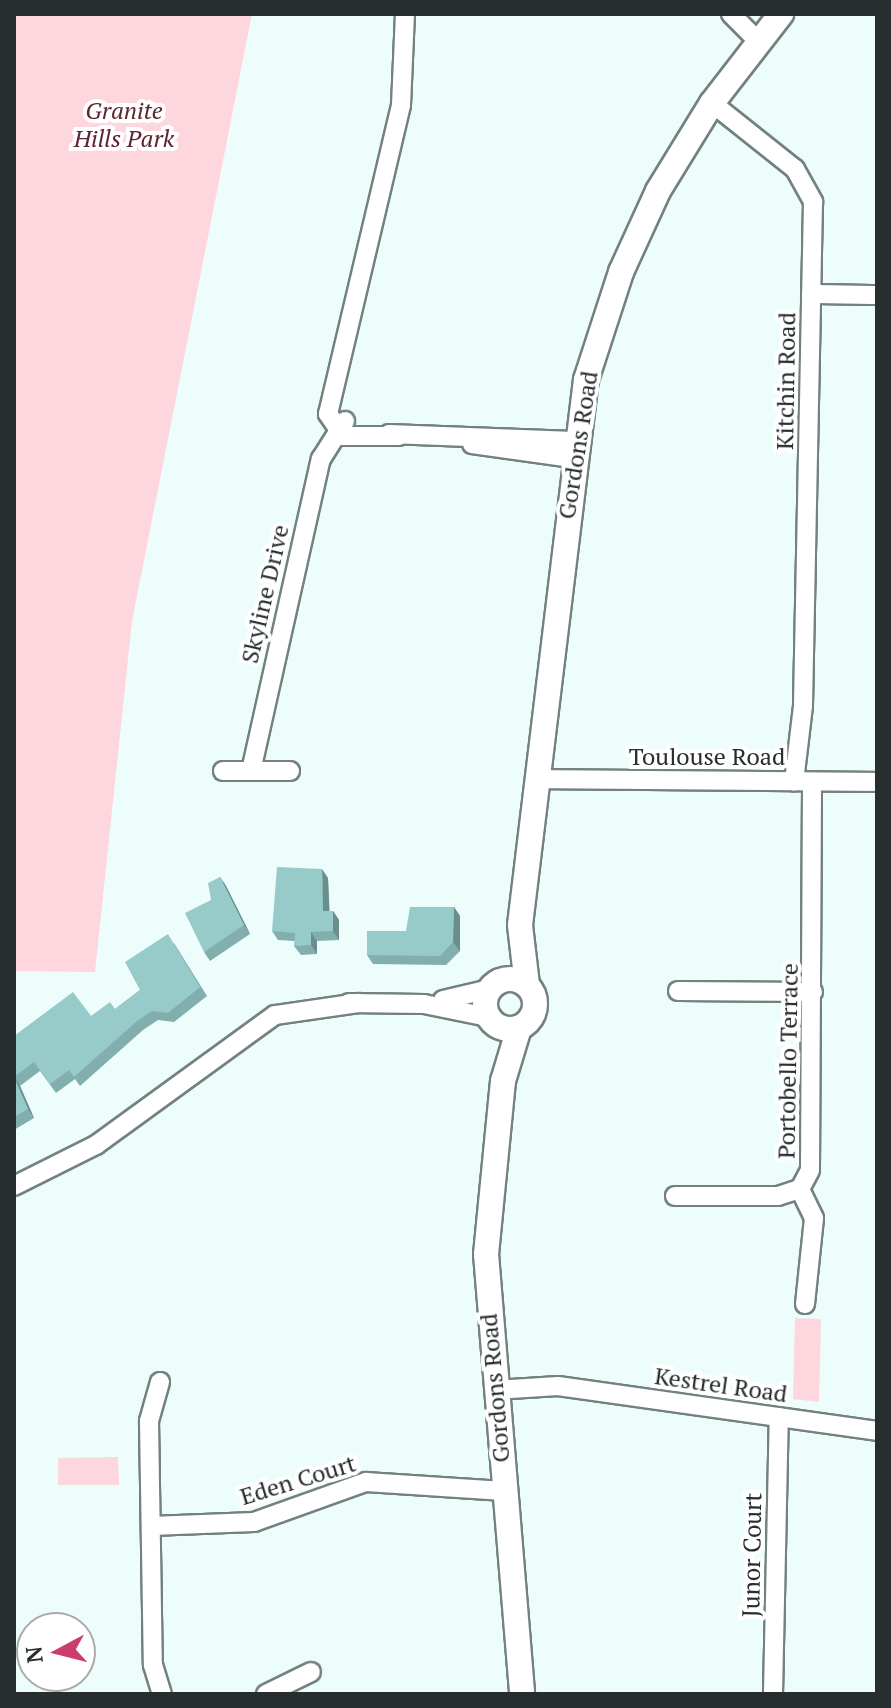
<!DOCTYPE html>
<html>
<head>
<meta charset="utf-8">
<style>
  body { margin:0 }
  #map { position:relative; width:891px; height:1708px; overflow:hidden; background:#edfdfc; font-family:"PT Serif",serif }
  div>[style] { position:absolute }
  .green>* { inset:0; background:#fed6de }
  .roads { filter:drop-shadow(2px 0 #738180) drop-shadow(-2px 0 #738180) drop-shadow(0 2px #738180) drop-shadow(0 -2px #738180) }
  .street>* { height:18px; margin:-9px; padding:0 9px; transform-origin:9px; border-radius:9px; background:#fff }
  .secondary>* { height:24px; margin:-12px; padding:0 12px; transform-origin:12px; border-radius:12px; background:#fff }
  .secondary>.ring { margin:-12px; padding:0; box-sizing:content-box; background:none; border:24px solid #fff; border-radius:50% }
  .wall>* { inset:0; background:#82afad }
  .shaded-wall>* { inset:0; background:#6a8e8d }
  .building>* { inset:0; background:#97cbc9 }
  span { translate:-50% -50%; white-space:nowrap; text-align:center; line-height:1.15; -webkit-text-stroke:8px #fff; paint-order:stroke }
  .park-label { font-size:24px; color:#5d2535; font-style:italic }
  .street-label { font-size:24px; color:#282e2d }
  .frame { position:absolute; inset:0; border:16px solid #282e2d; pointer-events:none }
  .north { position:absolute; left:16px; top:1612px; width:80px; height:80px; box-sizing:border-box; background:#fff; border:2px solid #a9abab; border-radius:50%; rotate:263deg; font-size:22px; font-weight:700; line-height:32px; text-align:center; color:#282e2d }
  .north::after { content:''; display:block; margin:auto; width:28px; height:36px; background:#ca3d6d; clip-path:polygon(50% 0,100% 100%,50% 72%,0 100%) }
</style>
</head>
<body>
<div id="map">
  <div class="green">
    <i style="clip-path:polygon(14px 14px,252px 14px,132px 621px,95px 972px,14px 971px)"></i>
    <i style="clip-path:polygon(795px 1318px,821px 1319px,819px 1402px,793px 1399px)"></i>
    <i style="clip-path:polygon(118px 1457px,119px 1485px,58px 1485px,58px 1458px)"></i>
  </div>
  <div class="roads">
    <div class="street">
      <i style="left:731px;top:14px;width:40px;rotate:45deg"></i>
      <i style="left:712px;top:103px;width:106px;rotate:38.5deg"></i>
      <i style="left:795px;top:169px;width:38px;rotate:61deg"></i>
      <i style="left:813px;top:202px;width:504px;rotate:91.14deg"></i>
      <i style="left:803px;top:706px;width:76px;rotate:96.8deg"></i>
      <i style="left:811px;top:294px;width:66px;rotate:0.9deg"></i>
      <i style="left:389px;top:434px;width:185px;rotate:2.2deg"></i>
      <i style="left:399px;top:436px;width:56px;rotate:180deg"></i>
      <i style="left:343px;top:436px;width:27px;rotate:-124deg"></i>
      <i style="left:328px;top:414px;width:318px;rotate:-76.7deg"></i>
      <i style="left:401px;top:105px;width:91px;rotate:-87.5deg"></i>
      <i style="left:472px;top:444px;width:101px;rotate:8deg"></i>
      <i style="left:223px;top:771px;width:67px"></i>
      <i style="left:251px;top:771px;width:320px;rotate:-77.4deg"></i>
      <i style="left:321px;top:459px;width:45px;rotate:-57.7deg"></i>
      <i style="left:536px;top:779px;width:341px;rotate:0.5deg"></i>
      <i style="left:678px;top:991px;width:135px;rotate:0.4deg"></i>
      <i style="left:443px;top:1000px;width:48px;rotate:-13.2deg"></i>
      <i style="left:349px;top:1003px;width:75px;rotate:0.8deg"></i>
      <i style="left:424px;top:1004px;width:65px;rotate:11.5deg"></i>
      <i style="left:14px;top:1186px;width:92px;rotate:-26.6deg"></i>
      <i style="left:96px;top:1145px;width:221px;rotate:-36deg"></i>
      <i style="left:275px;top:1015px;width:84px;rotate:-8.2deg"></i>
      <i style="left:675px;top:1196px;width:103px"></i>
      <i style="left:778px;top:1196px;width:23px;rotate:-18deg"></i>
      <i style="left:805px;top:1304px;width:86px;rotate:-84deg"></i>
      <i style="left:814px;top:1218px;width:32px;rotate:-116deg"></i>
      <i style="left:800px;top:1189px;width:21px;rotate:-62deg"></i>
      <i style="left:810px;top:1170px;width:388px;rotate:-89.7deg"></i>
      <i style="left:160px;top:1382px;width:41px;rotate:105.8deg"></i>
      <i style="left:149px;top:1421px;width:244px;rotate:89.1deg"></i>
      <i style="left:153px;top:1665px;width:30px;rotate:73deg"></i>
      <i style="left:495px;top:1390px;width:63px;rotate:-3.6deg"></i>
      <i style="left:558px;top:1386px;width:322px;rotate:8deg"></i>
      <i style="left:151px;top:1526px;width:103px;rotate:-2.2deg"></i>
      <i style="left:254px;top:1522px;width:119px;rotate:-19.7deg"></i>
      <i style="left:366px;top:1482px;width:138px;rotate:3.7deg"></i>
      <i style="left:266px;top:1694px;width:50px;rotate:-26.1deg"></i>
      <i style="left:773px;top:1694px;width:277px;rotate:-88.8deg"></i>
    </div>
    <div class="secondary">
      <i class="ring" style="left:485px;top:979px;width:26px;height:26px"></i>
      <i style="left:527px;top:985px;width:60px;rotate:-96.7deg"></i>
      <i style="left:520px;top:925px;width:549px;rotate:-83.1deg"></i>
      <i style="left:586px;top:380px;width:114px;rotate:-72deg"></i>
      <i style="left:621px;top:272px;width:89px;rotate:-65.4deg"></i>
      <i style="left:658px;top:191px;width:103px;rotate:-58.5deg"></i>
      <i style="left:712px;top:103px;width:113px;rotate:-52.2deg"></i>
      <i style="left:519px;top:1028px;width:55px;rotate:106.8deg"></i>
      <i style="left:503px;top:1081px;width:174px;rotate:95.6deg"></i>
      <i style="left:486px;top:1254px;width:441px;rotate:85.3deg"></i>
    </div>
  </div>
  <div class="wall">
    <i style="clip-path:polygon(220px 877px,226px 886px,250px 934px,210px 961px,204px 952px,211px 900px)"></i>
    <i style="clip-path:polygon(328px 878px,329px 911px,333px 911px,339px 920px,339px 940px,317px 941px,317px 954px,301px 955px,294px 946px,295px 941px,278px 940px,272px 931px)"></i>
    <i style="clip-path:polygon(454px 907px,460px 916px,460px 951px,446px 965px,373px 964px,367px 955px,406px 931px)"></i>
    <i style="clip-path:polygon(174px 943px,207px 996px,174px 1022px,158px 1020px,143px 1030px,80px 1086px,75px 1079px,56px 1093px,40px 1071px,20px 1086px,34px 1118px,14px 1130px,14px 1045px,91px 1016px,115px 1009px,140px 990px)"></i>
  </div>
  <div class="shaded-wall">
    <i style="clip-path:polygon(322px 869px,328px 878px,330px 920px,323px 911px)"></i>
    <i style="clip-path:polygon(220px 877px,226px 886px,250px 934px,244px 925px)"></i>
    <i style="clip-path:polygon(454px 907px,460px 916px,460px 951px,453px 942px)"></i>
    <i style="clip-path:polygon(333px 911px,339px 920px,339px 940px,333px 931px)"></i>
    <i style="clip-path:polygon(311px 932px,317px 941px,317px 954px,311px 945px)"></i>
    <i style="clip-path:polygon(14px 1077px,20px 1086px,34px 1118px,28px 1109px)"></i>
  </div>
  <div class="building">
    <i style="clip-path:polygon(277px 867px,322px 869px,323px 911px,333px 911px,333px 931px,311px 932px,311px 945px,294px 946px,295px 933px,272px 931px)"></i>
    <i style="clip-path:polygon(220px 877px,244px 925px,204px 952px,185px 913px,211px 900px,208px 883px)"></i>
    <i style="clip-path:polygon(410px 907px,454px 907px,453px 942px,440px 956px,367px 955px,367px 931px,406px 931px)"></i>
    <i style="clip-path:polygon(168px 934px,200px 987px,168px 1013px,152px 1011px,137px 1021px,74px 1077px,69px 1070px,50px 1084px,34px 1062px,14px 1077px,28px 1109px,14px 1117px,14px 1045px,15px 1045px,14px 1036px,73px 992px,91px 1016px,110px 1002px,115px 1009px,140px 990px,125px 962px)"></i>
  </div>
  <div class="park-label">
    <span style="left:124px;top:125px">Granite<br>Hills Park</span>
  </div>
  <div class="street-label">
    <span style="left:786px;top:381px;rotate:-89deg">Kitchin Road</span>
    <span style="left:578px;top:445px;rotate:-81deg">Gordons Road</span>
    <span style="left:265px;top:594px;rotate:-77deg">Skyline Drive</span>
    <span style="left:707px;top:757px">Toulouse Road</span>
    <span style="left:788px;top:1061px;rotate:-89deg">Portobello Terrace</span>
    <span style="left:721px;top:1385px;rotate:8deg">Kestrel Road</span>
    <span style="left:495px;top:1388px;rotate:-95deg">Gordons Road</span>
    <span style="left:298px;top:1480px;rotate:-17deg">Eden Court</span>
    <span style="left:752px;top:1555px;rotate:-89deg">Junor Court</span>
  </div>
  <div class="frame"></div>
  <div class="north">N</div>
</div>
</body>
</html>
